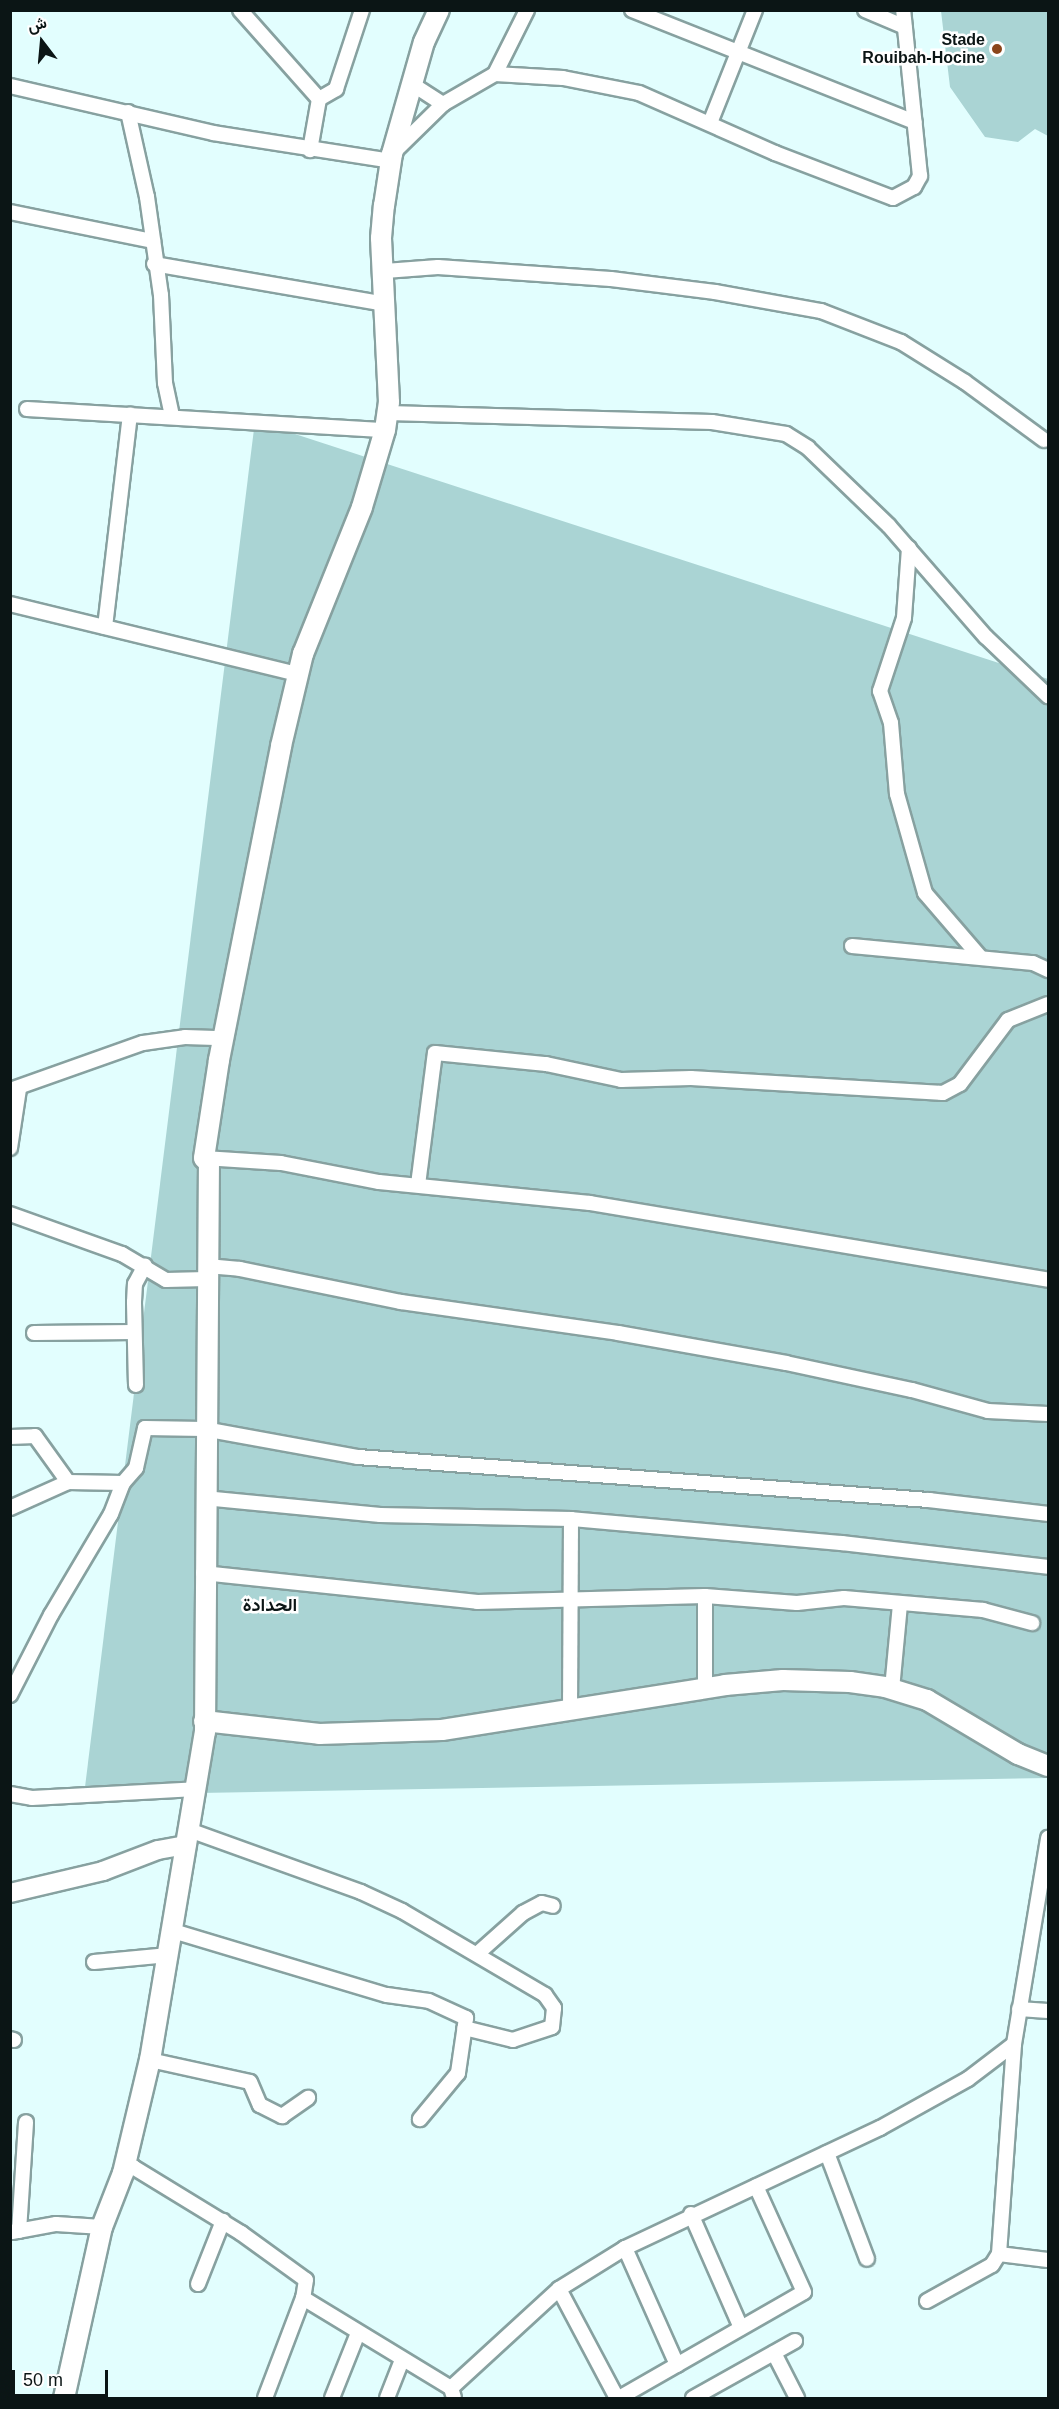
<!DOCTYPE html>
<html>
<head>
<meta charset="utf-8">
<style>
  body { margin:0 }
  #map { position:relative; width:1059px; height:2409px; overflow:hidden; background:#e2fefe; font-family:Helvetica,Vazirmatn,sans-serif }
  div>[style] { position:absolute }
  .green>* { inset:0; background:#aad4d4 }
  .roads { filter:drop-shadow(2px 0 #87a1a0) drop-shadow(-2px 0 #87a1a0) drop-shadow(0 2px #87a1a0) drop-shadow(0 -2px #87a1a0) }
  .minor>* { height:14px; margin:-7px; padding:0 7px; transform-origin:7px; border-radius:7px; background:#fff }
  .tertiary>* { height:18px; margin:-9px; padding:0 9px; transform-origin:9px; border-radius:9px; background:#fff }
  .secondary>* { height:20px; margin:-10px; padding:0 10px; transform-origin:10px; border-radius:10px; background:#fff }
  .dots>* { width:16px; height:16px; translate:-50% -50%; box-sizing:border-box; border:3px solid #fff; border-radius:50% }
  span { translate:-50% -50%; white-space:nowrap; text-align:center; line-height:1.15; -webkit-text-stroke:5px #fff; paint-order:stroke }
  .poi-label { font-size:16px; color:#0b1515; font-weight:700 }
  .right { translate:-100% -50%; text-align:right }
  .neighbourhood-label { font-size:18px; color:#0b1515; font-weight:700 }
  .frame { position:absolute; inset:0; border:12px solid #0b1515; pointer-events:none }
  .north { position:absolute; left:12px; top:12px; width:60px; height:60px; -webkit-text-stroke:4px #fff; paint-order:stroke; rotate:344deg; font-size:16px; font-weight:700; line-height:24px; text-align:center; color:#0b1515 }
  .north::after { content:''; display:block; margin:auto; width:21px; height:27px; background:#0b1515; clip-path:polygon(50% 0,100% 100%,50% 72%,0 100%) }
  .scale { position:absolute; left:12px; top:2370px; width:96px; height:27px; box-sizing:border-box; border:3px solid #0b1515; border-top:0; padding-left:8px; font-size:18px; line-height:21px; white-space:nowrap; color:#0b1515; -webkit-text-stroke:4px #fff; paint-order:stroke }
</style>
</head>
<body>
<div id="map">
  <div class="green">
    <i style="clip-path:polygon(941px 11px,1048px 11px,1048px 136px,1035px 129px,1018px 142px,985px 137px,950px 87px)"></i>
    <i style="clip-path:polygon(255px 421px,1048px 679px,1048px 1778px,84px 1795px)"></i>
  </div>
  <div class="roads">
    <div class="minor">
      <i style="left:240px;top:10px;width:119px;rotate:48.4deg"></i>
      <i style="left:319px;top:99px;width:52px;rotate:100deg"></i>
      <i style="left:632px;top:10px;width:304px;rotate:21.6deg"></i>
      <i style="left:865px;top:10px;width:43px;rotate:23deg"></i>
      <i style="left:495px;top:74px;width:72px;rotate:-63.4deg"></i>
      <i style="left:412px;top:84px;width:37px;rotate:33deg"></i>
      <i style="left:10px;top:86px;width:208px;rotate:13deg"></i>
      <i style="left:213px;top:133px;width:180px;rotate:8.9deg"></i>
      <i style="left:319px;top:99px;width:20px;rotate:-30deg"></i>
      <i style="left:336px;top:89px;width:83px;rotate:-71.8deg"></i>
      <i style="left:128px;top:112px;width:87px;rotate:77.4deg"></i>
      <i style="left:147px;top:197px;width:99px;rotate:81.9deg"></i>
      <i style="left:161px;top:295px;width:88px;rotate:87.4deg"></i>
      <i style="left:165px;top:383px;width:33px;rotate:78deg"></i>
      <i style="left:710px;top:123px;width:122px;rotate:-68.3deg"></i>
      <i style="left:394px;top:152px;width:69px;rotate:-44.4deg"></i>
      <i style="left:443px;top:104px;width:60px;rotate:-30deg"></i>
      <i style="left:495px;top:74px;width:68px;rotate:3.4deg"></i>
      <i style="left:563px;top:78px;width:77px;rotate:11.2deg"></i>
      <i style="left:639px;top:93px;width:149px;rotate:23.8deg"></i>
      <i style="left:775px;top:153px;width:126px;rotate:20.9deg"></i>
      <i style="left:893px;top:198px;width:24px;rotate:-28deg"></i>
      <i style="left:914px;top:187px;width:13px;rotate:-61deg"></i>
      <i style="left:920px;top:176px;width:167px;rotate:-95.8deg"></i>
      <i style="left:10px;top:212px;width:146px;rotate:11.5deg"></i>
      <i style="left:154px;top:264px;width:235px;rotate:9.8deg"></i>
      <i style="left:385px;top:271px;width:53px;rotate:-4.3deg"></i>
      <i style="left:438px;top:267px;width:173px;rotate:4deg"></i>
      <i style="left:611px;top:279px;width:105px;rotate:7.1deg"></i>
      <i style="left:715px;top:292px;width:108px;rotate:10.2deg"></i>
      <i style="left:821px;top:311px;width:86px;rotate:21.2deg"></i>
      <i style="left:901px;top:342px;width:75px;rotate:32deg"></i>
      <i style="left:965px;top:382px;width:98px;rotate:36.3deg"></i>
      <i style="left:27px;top:409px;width:359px;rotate:3.4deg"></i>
      <i style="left:388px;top:413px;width:324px;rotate:1.6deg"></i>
      <i style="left:712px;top:422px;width:75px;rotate:9.2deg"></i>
      <i style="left:786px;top:434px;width:26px;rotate:32deg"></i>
      <i style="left:808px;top:448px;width:112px;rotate:43.9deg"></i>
      <i style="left:889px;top:526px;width:147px;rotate:48.9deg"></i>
      <i style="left:986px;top:637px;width:86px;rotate:43.6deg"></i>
      <i style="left:909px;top:548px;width:70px;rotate:94.1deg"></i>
      <i style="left:904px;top:618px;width:77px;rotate:108.2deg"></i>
      <i style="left:880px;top:691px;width:34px;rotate:71deg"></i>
      <i style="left:891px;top:723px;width:71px;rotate:85.2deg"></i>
      <i style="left:897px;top:794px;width:103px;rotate:74.2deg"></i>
      <i style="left:925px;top:893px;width:84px;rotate:49.3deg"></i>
      <i style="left:10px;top:604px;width:296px;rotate:13.7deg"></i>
      <i style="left:105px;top:627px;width:214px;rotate:-83.3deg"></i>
      <i style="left:852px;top:946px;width:182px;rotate:5.4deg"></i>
      <i style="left:1033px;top:963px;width:17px;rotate:25deg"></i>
      <i style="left:10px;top:1090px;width:141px;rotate:-19.5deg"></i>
      <i style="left:143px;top:1043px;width:42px;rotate:-8.1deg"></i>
      <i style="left:185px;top:1037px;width:38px;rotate:2deg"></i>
      <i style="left:10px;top:1148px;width:60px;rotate:-81.3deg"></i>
      <i style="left:204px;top:1158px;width:77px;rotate:3.7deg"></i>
      <i style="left:281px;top:1163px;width:100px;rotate:11deg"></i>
      <i style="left:379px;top:1182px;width:212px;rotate:5.7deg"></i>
      <i style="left:590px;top:1203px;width:464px;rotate:9.5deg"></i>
      <i style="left:418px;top:1185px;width:133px;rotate:-82.7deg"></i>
      <i style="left:435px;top:1053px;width:112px;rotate:5.7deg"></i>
      <i style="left:546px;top:1064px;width:77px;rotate:12deg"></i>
      <i style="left:621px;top:1080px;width:70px;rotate:-1.6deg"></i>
      <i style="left:691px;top:1078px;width:252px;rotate:3.4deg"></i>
      <i style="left:943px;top:1093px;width:19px;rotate:-28deg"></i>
      <i style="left:960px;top:1084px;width:80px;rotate:-53.1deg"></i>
      <i style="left:1008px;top:1020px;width:43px;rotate:-21.8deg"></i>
      <i style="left:10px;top:1214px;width:119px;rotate:19.7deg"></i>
      <i style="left:122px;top:1254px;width:51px;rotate:30.6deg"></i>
      <i style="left:166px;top:1280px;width:41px;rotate:-1.4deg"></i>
      <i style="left:207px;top:1266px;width:33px;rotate:5deg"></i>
      <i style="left:240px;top:1269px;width:164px;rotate:11.6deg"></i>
      <i style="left:401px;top:1302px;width:219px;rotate:8.1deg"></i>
      <i style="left:618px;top:1333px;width:171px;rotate:10.1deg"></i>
      <i style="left:786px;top:1363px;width:129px;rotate:12.1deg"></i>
      <i style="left:912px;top:1390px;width:79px;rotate:15.4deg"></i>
      <i style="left:988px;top:1411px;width:60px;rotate:2.9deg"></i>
      <i style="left:34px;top:1333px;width:100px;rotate:-0.6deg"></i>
      <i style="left:136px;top:1385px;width:83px;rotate:-91.4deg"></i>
      <i style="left:134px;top:1302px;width:18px;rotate:-87deg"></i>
      <i style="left:135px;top:1284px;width:21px;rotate:-62deg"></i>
      <i style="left:10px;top:1437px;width:25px;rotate:-2deg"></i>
      <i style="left:35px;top:1436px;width:57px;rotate:54.3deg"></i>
      <i style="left:68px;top:1482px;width:55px;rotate:1deg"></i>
      <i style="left:204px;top:1498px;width:177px;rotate:5.5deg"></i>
      <i style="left:380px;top:1515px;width:191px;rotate:1.2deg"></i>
      <i style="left:571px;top:1519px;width:272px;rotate:5.1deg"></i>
      <i style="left:842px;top:1543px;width:207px;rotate:6.6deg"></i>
      <i style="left:10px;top:1508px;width:64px;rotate:-24.1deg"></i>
      <i style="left:203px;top:1573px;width:276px;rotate:6deg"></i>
      <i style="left:477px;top:1602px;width:228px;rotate:-1.5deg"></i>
      <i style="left:705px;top:1596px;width:92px;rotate:4.4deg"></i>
      <i style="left:797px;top:1603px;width:47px;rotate:-6.1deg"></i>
      <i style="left:844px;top:1598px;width:140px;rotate:4.9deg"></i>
      <i style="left:983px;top:1610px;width:51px;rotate:14.9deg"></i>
      <i style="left:705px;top:1596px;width:92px;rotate:90deg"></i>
      <i style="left:892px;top:1689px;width:85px;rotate:-84.6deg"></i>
      <i style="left:10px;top:1695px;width:90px;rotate:-62.9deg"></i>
      <i style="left:51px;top:1615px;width:117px;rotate:-59.3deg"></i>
      <i style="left:111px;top:1514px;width:33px;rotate:-69deg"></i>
      <i style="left:123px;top:1483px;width:20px;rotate:-49deg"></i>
      <i style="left:136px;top:1468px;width:41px;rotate:-77.3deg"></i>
      <i style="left:145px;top:1428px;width:59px;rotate:1deg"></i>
      <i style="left:204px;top:1429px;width:157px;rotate:10.3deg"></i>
      <i style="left:358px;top:1457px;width:573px;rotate:4.31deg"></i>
      <i style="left:929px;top:1500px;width:120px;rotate:6.7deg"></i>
      <i style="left:570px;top:1712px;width:193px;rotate:-89.7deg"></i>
      <i style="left:10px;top:1794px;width:22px;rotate:10deg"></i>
      <i style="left:32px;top:1798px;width:164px;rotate:-3.1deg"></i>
      <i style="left:189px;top:1830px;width:183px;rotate:19.8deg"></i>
      <i style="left:361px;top:1892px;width:45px;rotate:24.9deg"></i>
      <i style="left:402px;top:1911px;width:166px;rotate:30.4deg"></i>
      <i style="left:545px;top:1995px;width:16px;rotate:55deg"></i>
      <i style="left:554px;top:2008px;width:19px;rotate:96deg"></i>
      <i style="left:552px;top:2027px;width:41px;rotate:161.6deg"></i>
      <i style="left:513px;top:2040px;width:50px;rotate:-166.2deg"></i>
      <i style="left:173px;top:1931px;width:223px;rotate:16.7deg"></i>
      <i style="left:387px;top:1995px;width:42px;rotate:8.1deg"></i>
      <i style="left:429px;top:2001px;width:41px;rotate:24.7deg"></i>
      <i style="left:466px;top:2018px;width:56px;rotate:98.3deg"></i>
      <i style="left:458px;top:2073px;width:60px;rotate:129.6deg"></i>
      <i style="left:477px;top:1954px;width:62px;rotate:-41.7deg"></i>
      <i style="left:523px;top:1913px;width:21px;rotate:-28deg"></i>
      <i style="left:542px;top:1903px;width:11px;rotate:15deg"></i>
      <i style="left:94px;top:1962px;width:75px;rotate:-5.3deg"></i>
      <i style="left:1019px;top:2009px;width:29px;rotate:4deg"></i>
      <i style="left:10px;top:2039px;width:4px;rotate:14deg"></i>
      <i style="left:150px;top:2060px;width:102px;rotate:12.4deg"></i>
      <i style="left:250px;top:2082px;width:25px;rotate:67deg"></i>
      <i style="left:260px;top:2105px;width:25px;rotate:27deg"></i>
      <i style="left:282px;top:2116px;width:32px;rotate:-35deg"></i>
      <i style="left:827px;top:2153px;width:113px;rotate:69.3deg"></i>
      <i style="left:123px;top:2173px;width:12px;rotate:-31deg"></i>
      <i style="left:133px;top:2167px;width:127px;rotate:31.4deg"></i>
      <i style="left:241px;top:2233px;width:80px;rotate:35.9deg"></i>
      <i style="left:306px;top:2280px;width:18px;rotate:99deg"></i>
      <i style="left:303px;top:2298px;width:173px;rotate:31.3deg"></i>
      <i style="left:451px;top:2388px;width:10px;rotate:73deg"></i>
      <i style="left:691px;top:2214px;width:124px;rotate:66.3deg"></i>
      <i style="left:19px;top:2231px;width:109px;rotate:-86.3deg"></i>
      <i style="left:12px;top:2232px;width:45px;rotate:-10.3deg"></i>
      <i style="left:56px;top:2224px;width:46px;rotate:3.7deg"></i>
      <i style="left:625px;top:2248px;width:128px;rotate:66deg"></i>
      <i style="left:999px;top:2254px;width:49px;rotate:7deg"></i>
      <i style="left:198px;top:2284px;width:68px;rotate:-68.4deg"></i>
      <i style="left:559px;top:2289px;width:123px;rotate:62deg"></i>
      <i style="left:927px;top:2301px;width:74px;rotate:-29deg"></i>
      <i style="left:992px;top:2265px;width:13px;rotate:-58deg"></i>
      <i style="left:999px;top:2254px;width:211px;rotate:-85.9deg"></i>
      <i style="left:1014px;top:2044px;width:209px;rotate:-80.6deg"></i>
      <i style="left:774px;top:2353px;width:51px;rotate:62.9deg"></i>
      <i style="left:451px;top:2388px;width:147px;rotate:-42.5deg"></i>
      <i style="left:559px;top:2289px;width:78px;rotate:-31.8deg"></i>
      <i style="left:625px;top:2248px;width:282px;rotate:-25.2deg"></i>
      <i style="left:880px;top:2128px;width:101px;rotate:-29.1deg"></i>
      <i style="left:968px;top:2079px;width:58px;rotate:-37.3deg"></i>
      <i style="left:265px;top:2398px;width:107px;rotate:-69.2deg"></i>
      <i style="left:332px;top:2398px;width:70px;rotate:-68.2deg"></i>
      <i style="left:387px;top:2398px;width:41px;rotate:-68.5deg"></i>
      <i style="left:619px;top:2398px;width:213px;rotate:-29.8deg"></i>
      <i style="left:804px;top:2292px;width:116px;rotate:-114.4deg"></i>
      <i style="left:693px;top:2398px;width:117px;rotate:-29.2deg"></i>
    </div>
    <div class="tertiary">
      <i style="left:10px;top:1893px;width:96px;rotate:-13.3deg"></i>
      <i style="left:103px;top:1871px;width:59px;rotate:-20.9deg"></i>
      <i style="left:158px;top:1850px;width:29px;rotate:-10deg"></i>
    </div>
    <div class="secondary">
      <i style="left:204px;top:1721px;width:116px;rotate:6.4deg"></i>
      <i style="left:319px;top:1734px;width:123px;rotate:-1.9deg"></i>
      <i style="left:442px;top:1730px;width:287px;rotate:-9deg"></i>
      <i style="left:725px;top:1685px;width:58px;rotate:-4.9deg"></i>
      <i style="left:783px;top:1680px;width:67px;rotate:1.7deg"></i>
      <i style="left:850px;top:1682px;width:35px;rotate:8deg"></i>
      <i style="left:885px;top:1687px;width:44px;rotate:17.2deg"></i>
      <i style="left:927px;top:1700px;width:106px;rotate:30.7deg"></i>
      <i style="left:1018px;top:1754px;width:32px;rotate:22deg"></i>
      <i style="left:64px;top:2398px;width:175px;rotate:-77.5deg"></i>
      <i style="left:102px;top:2227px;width:58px;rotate:-68.7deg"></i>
      <i style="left:123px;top:2173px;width:116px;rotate:-76.6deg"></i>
      <i style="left:150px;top:2060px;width:333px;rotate:-80.5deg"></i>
      <i style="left:205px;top:1732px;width:569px;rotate:-89.6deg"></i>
      <i style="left:209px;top:1163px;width:7px;rotate:-135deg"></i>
      <i style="left:204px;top:1158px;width:99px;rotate:-81.3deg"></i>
      <i style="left:219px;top:1060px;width:320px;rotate:-78.8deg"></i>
      <i style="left:281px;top:746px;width:95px;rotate:-76.6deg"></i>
      <i style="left:303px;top:654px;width:158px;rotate:-68.1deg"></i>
      <i style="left:362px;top:507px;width:80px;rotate:-73.4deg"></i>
      <i style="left:385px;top:430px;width:28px;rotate:-82deg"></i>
      <i style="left:389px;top:402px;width:164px;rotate:-92.8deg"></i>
      <i style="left:381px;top:238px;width:32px;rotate:-85deg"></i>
      <i style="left:384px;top:206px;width:53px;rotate:-81.3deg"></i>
      <i style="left:392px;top:154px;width:116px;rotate:-74.1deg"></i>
      <i style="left:424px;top:42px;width:35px;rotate:-65deg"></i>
    </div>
  </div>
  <div class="dots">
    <i style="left:997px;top:49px;background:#8a451a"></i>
  </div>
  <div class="poi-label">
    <span class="right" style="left:985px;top:49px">Stade<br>Rouibah-Hocine</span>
  </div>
  <div class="neighbourhood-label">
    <span style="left:270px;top:1605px">الحدادة</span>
  </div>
  <div class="frame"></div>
  <div class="north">ش</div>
  <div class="scale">50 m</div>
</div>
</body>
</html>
